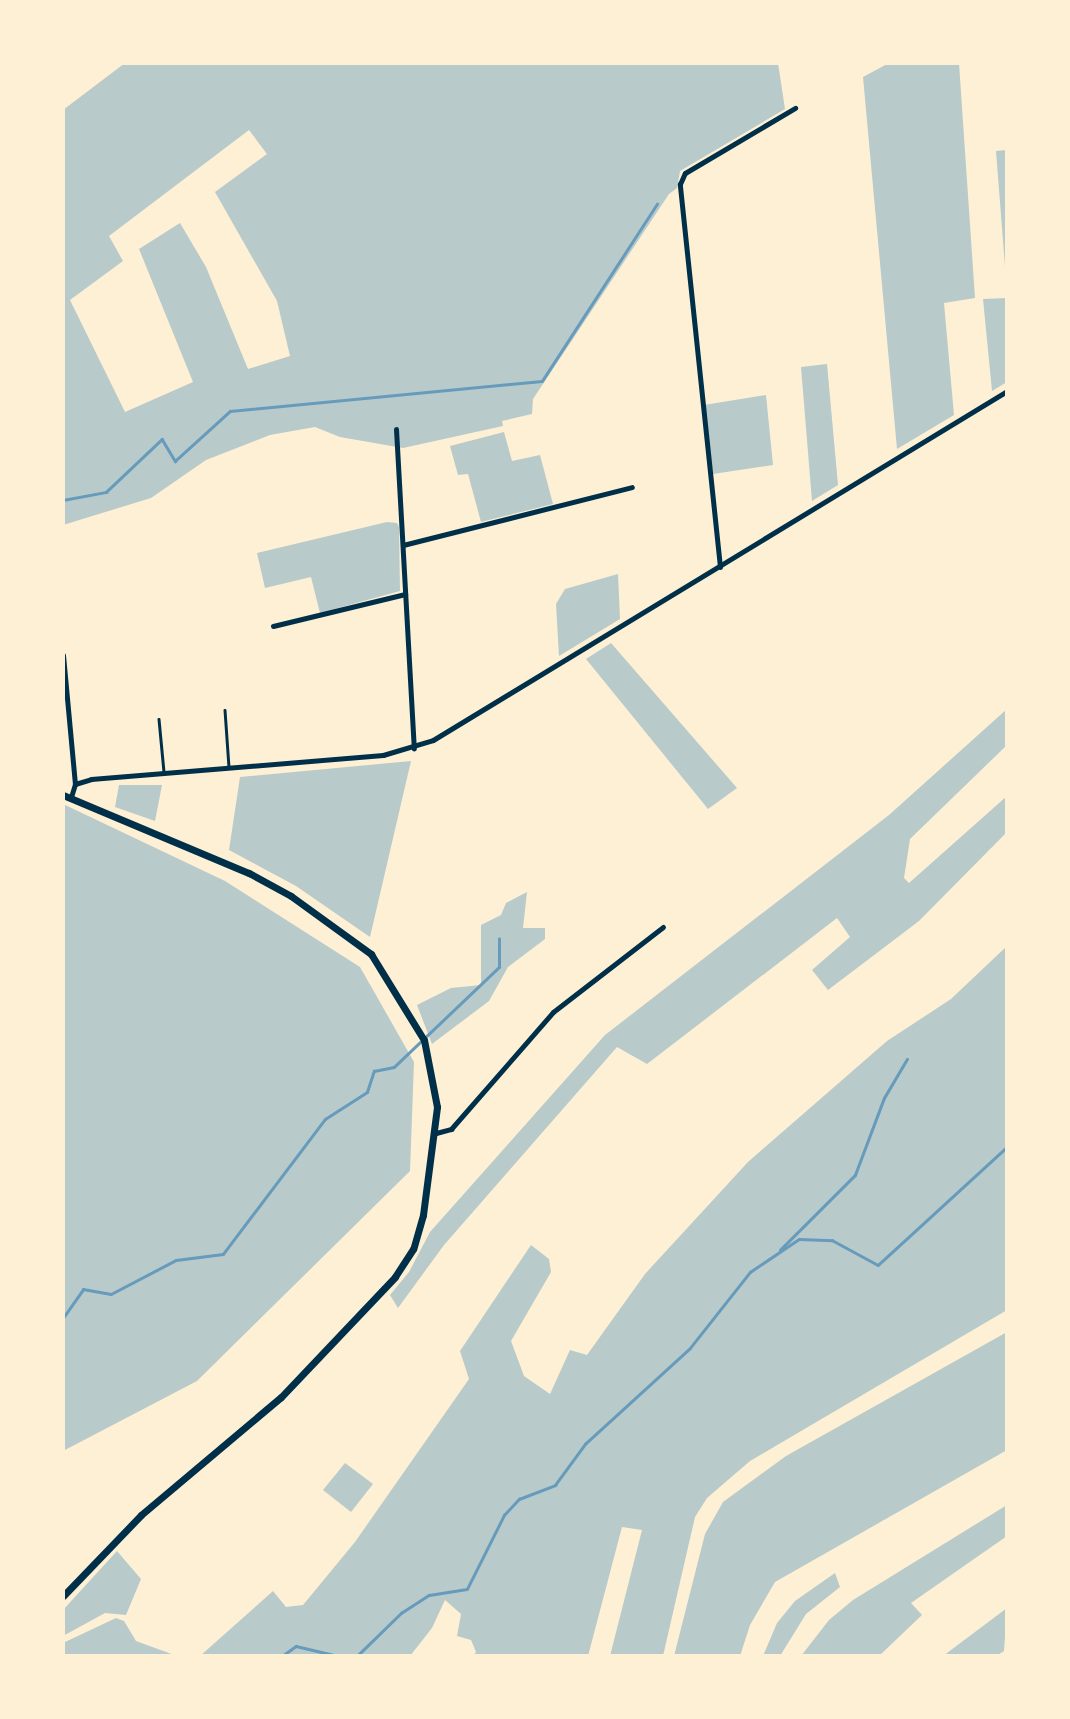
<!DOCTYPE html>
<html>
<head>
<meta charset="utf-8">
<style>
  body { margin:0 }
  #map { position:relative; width:1070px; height:1719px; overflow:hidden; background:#fdf0d5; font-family:"PT Sans",sans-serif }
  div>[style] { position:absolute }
  .green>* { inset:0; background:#b9caca }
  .stream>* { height:2.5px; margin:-1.25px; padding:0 1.25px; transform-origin:1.25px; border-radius:1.25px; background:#669bbc }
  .service>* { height:2.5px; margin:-1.25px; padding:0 1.25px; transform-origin:1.25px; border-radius:1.25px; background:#003049 }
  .minor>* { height:5px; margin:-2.5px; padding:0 2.5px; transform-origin:2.5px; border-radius:2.5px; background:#003049 }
  .tertiary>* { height:7px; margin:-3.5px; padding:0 3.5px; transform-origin:3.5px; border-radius:3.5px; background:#003049 }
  span { translate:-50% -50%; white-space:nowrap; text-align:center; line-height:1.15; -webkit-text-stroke:6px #fdf0d5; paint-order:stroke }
  .frame { position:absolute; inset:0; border:65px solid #fdf0d5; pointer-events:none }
</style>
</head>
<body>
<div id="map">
  <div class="green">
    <i style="clip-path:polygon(evenodd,125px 63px,778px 63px,785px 109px,680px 171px,677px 188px,669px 194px,533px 399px,532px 414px,502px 421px,503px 426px,403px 448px,340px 437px,315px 427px,270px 435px,206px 460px,151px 498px,63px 525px,63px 110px,125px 63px,249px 130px,267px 154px,215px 192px,277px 301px,290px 356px,248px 369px,206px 267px,180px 223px,139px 249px,193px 382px,125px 412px,70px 300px,123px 261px,109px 236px,249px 130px)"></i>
    <i style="clip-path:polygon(889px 63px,959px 63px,975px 298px,944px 303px,954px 415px,897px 449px,863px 77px)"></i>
    <i style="clip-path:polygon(1007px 150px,1007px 292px,996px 151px)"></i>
    <i style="clip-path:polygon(1007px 298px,1007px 382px,992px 391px,983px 299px)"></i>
    <i style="clip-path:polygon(827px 364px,838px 485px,812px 501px,801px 367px)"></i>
    <i style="clip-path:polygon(766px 395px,773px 465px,713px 474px,704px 405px)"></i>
    <i style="clip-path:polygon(504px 432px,512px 461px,540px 455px,553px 504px,481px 522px,468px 474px,458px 475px,450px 446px)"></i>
    <i style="clip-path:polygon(387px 522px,397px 523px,399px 527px,400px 591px,320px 613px,311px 577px,265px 588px,257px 553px)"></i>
    <i style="clip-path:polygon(618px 574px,620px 619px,559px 656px,556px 604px,565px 589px)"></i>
    <i style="clip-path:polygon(611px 643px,737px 788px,708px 809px,586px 659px)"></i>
    <i style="clip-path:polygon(1007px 709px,1007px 745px,910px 839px,904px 878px,909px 883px,1007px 796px,1007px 832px,919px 921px,828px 990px,812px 970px,850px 937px,837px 918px,647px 1064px,617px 1047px,444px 1245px,398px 1308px,390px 1295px,409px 1272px,430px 1232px,605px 1035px,889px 815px)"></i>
    <i style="clip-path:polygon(411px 761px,370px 937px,296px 886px,229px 850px,240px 777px)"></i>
    <i style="clip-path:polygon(119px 785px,162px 785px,155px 821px,115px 807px)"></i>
    <i style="clip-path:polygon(63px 804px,225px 881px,360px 967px,414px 1062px,410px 1171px,197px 1381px,63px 1451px)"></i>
    <i style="clip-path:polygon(527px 892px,523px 928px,545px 928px,545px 939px,508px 967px,489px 1001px,432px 1044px,417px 1005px,451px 988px,481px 985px,481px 925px,501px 915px,506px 903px)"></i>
    <i style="clip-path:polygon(1007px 946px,1007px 1310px,750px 1461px,707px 1498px,695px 1517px,663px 1656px,610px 1656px,642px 1530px,622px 1527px,588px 1656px,473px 1656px,476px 1652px,471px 1640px,457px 1636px,461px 1614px,445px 1600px,432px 1628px,410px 1656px,200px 1656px,273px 1591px,286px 1607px,303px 1605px,355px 1542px,469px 1379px,460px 1351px,531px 1245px,549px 1259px,551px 1272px,511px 1341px,524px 1376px,550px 1394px,570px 1350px,587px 1355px,645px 1274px,748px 1162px,887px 1041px,951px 999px)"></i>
    <i style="clip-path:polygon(1007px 1332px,1007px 1450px,775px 1582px,750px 1625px,740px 1656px,674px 1656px,705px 1534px,723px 1502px,786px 1456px)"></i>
    <i style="clip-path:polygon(345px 1463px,373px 1484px,351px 1512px,323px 1490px)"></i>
    <i style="clip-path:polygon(1007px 1505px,1007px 1536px,911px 1603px,922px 1615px,879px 1656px,801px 1656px,829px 1620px,853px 1600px)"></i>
    <i style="clip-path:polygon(117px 1551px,141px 1579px,126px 1615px,105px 1613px,63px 1636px,63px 1610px)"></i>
    <i style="clip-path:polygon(835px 1573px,840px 1587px,806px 1614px,780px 1656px,763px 1656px,777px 1623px,795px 1601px)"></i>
    <i style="clip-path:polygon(1007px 1608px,1004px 1651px,996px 1656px,943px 1656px)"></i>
    <i style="clip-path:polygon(116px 1618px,124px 1621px,136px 1641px,177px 1656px,63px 1656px,63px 1643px)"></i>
  </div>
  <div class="stream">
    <i style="left:63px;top:500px;width:44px;rotate:-10.5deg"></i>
    <i style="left:106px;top:492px;width:77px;rotate:-43.4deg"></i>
    <i style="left:162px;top:439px;width:26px;rotate:59deg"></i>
    <i style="left:175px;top:461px;width:74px;rotate:-42.3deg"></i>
    <i style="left:230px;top:411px;width:313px;rotate:-5.5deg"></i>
    <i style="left:542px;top:381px;width:211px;rotate:-57deg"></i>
    <i style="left:780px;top:1250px;width:106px;rotate:-45deg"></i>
    <i style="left:855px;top:1175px;width:82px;rotate:-69.4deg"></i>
    <i style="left:884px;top:1098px;width:45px;rotate:-59.5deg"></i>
    <i style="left:63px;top:1318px;width:35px;rotate:-55deg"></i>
    <i style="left:83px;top:1289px;width:28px;rotate:10deg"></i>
    <i style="left:111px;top:1294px;width:73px;rotate:-27.6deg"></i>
    <i style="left:176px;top:1260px;width:47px;rotate:-7.3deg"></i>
    <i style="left:223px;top:1254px;width:169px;rotate:-52.9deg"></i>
    <i style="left:325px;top:1119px;width:50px;rotate:-32.7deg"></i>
    <i style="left:367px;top:1092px;width:22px;rotate:-72deg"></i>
    <i style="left:374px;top:1071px;width:20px;rotate:-11deg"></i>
    <i style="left:394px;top:1067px;width:145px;rotate:-43.6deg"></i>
    <i style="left:499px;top:967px;width:28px;rotate:-90deg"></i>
    <i style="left:282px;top:1656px;width:17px;rotate:-36deg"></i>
    <i style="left:296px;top:1646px;width:43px;rotate:13.4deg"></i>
    <i style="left:357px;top:1656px;width:62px;rotate:-44.3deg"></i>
    <i style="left:401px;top:1613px;width:33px;rotate:-33deg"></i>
    <i style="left:429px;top:1595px;width:38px;rotate:-9deg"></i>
    <i style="left:467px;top:1589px;width:83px;rotate:-63.4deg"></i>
    <i style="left:504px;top:1515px;width:22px;rotate:-47deg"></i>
    <i style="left:519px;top:1499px;width:39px;rotate:-21deg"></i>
    <i style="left:555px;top:1485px;width:51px;rotate:-53.8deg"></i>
    <i style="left:585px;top:1444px;width:142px;rotate:-42.4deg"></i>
    <i style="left:690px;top:1348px;width:97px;rotate:-51.7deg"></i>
    <i style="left:750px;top:1272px;width:59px;rotate:-34deg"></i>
    <i style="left:799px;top:1239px;width:33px;rotate:2deg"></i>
    <i style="left:832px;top:1240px;width:52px;rotate:28.5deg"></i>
    <i style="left:878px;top:1265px;width:175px;rotate:-42.5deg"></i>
  </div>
  <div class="service">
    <i style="left:225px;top:710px;width:57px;rotate:86deg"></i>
    <i style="left:159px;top:719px;width:53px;rotate:84.6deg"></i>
  </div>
  <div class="minor">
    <i style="left:396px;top:429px;width:320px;rotate:86.8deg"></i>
    <i style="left:403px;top:545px;width:236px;rotate:-14.2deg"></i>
    <i style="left:720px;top:567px;width:385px;rotate:-96deg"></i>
    <i style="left:680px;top:184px;width:12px;rotate:-66deg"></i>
    <i style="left:685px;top:173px;width:128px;rotate:-30.6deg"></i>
    <i style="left:273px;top:626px;width:136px;rotate:-13.6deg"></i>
    <i style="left:63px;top:655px;width:130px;rotate:84.7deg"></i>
    <i style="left:71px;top:797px;width:14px;rotate:-73deg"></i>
    <i style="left:75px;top:784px;width:17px;rotate:-17deg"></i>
    <i style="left:91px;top:779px;width:293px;rotate:-4.7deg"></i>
    <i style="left:383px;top:755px;width:52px;rotate:-16.7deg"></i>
    <i style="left:433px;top:740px;width:672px;rotate:-31.3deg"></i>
    <i style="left:436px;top:1133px;width:16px;rotate:-15deg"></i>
    <i style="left:451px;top:1129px;width:155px;rotate:-48.9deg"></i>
    <i style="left:553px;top:1012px;width:139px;rotate:-37.7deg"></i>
  </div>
  <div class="tertiary">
    <i style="left:63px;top:795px;width:202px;rotate:22.8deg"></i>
    <i style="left:249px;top:873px;width:48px;rotate:28.7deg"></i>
    <i style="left:291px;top:896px;width:99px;rotate:35.9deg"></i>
    <i style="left:371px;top:954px;width:101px;rotate:58.4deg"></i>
    <i style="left:424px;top:1040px;width:68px;rotate:79deg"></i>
    <i style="left:437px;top:1107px;width:109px;rotate:97.4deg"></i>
    <i style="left:423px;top:1215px;width:35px;rotate:106deg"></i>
    <i style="left:413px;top:1249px;width:33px;rotate:123deg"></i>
    <i style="left:395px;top:1277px;width:166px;rotate:133.5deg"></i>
    <i style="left:281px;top:1397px;width:183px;rotate:139.9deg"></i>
    <i style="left:141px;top:1515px;width:112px;rotate:133.9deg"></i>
  </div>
  <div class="frame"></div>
</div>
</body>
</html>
